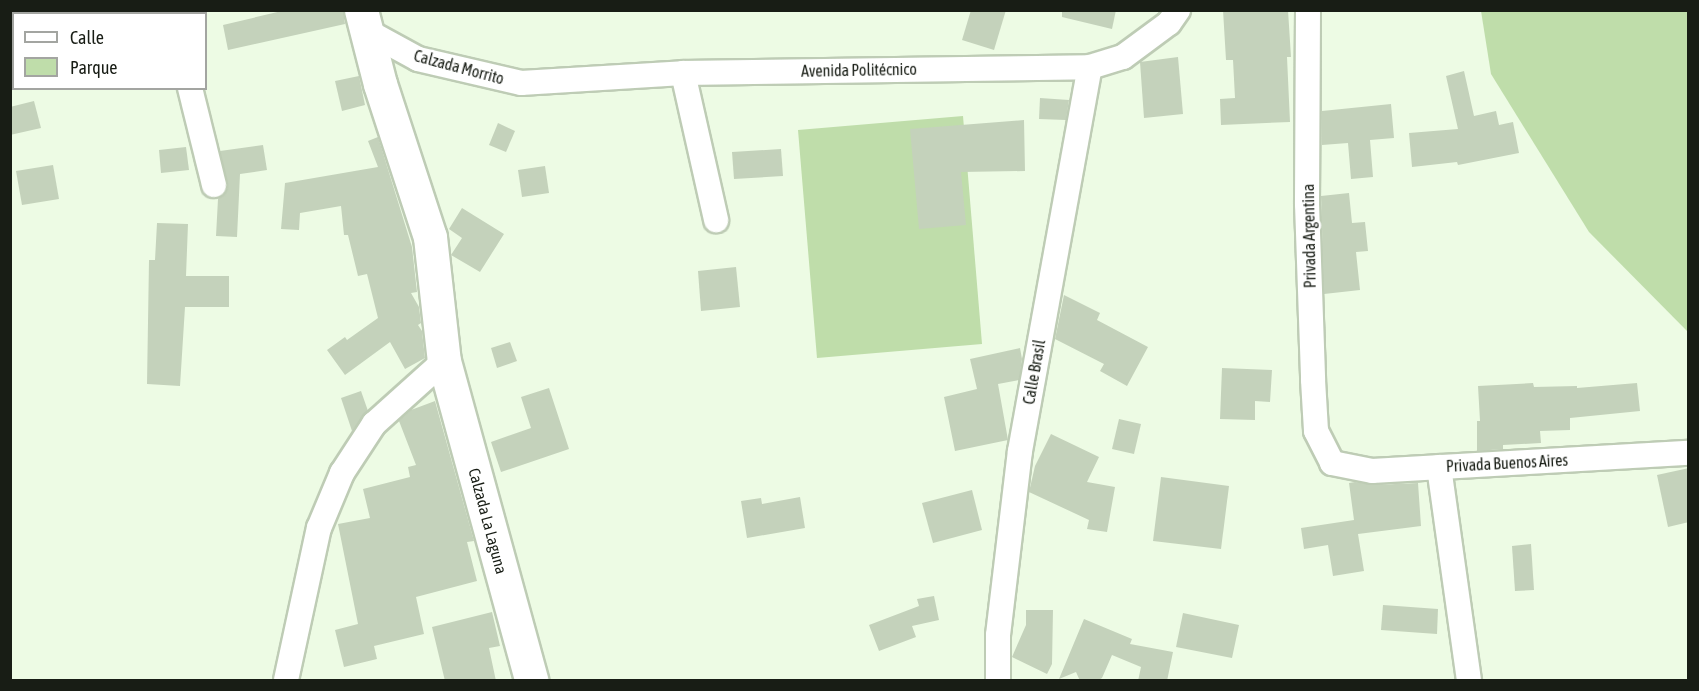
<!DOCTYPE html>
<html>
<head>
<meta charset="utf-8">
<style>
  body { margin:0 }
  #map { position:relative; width:1699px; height:691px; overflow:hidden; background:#edfbe4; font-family:"Asap Condensed",sans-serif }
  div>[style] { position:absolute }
  .green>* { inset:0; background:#bfddaa }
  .building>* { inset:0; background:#c4d2bb }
  .roads { filter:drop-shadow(2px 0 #beccb5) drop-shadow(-2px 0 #beccb5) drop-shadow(0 2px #beccb5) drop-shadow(0 -2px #beccb5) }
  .street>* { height:24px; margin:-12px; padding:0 12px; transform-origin:12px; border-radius:12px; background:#fff }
  .secondary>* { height:33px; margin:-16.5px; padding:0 16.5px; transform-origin:16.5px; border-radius:16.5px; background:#fff }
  span { translate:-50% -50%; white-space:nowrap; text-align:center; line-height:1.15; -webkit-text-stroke:5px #fff; paint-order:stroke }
  .street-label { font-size:16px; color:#181d15 }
  .frame { position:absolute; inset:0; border:12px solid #181d15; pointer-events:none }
  .legend { position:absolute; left:12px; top:12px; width:195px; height:78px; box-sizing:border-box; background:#fff; border:2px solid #a3a5a1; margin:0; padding:8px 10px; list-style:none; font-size:18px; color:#181d15 }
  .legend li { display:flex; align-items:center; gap:12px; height:30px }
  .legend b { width:30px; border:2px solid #a3a5a1 }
</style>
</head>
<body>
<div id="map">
  <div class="green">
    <i style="clip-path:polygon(1481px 11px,1688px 11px,1688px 332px,1589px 232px,1491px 74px)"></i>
    <i style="clip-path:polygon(963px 116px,982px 344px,817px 358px,798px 130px)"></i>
  </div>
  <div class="building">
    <i style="clip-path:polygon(286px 10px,343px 10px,345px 24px,228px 50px,223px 25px)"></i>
    <i style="clip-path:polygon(971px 10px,1006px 10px,994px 50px,962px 40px)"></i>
    <i style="clip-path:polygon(1062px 10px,1116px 10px,1112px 29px,1062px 17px)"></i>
    <i style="clip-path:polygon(1223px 10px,1288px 10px,1291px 57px,1287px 57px,1290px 122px,1221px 125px,1220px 99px,1235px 98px,1233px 60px,1226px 60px)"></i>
    <i style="clip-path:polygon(1178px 57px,1183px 114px,1144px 118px,1140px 62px)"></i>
    <i style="clip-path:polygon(1464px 71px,1474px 116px,1496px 111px,1499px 125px,1513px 122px,1519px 153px,1458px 165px,1457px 162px,1412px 167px,1409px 133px,1458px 129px,1446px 76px)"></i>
    <i style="clip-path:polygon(359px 76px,365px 105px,342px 111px,335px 81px)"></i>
    <i style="clip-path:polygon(1040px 98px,1069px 100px,1066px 120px,1039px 119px)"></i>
    <i style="clip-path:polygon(34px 101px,41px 128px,10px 135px,10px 107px)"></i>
    <i style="clip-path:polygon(1391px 104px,1394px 138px,1370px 140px,1373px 177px,1351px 179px,1348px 143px,1322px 145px,1322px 111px)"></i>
    <i style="clip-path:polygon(1024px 120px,1025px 171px,961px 172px,966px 225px,919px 229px,910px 129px)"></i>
    <i style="clip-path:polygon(498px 123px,515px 131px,506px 152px,489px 145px)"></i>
    <i style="clip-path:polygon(378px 137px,412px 247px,417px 292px,411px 293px,419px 307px,421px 323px,418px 325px,422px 331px,425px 358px,405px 369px,390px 342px,345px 375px,327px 350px,345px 337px,347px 340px,378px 318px,367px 274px,358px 276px,348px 235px,344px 235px,341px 206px,300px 213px,299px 230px,281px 229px,285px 183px,378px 167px,368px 141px)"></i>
    <i style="clip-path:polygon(263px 145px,267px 170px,240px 174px,237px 237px,216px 236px,218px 199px,228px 188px,220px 151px)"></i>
    <i style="clip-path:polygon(186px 147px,189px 170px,161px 173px,159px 150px)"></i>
    <i style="clip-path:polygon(781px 149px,783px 176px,734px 179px,732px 152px)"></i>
    <i style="clip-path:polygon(53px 165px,59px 199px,22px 205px,16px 171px)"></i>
    <i style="clip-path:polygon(545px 166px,549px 193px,522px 197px,518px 170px)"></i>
    <i style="clip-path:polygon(1349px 193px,1352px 223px,1365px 222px,1368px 251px,1356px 252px,1360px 290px,1324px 294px,1321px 196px)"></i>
    <i style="clip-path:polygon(462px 208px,504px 234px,480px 272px,451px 255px,462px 238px,449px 229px)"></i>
    <i style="clip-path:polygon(157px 223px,188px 224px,186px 276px,229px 276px,229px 307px,185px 307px,180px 386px,147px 384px,149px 260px,155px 260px)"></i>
    <i style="clip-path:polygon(736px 267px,740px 307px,701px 311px,698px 271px)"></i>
    <i style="clip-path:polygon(1064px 295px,1100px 313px,1097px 320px,1148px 347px,1127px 386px,1100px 371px,1104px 364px,1055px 339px)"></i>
    <i style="clip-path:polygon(510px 342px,517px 361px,497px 368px,491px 348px)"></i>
    <i style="clip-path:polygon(1020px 348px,1022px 359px,1019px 380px,998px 384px,1008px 440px,955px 451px,944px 397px,977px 389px,970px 359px)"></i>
    <i style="clip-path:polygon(1222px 368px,1272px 370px,1270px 402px,1255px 401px,1255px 420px,1220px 419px)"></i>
    <i style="clip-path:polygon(1533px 383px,1534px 387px,1577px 386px,1577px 388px,1637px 383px,1640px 411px,1570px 418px,1570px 430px,1540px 431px,1541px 443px,1503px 445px,1503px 449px,1477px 451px,1477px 421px,1480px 421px,1478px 386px)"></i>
    <i style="clip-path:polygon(549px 388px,569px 449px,501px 472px,491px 442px,531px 428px,521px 397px)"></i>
    <i style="clip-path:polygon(361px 391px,368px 411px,352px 431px,341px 398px)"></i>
    <i style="clip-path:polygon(435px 401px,474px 541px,467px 542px,477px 581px,416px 597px,424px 634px,374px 646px,377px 659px,344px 667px,335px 630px,358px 624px,338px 524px,370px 518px,363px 489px,410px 477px,408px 467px,416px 465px,399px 421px,411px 410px)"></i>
    <i style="clip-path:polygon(1119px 419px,1141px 424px,1134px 454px,1112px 449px)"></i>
    <i style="clip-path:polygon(1051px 434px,1099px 457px,1087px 482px,1115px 487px,1107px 532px,1087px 529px,1089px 520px,1029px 492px,1035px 466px)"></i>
    <i style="clip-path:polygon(1689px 468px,1689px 522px,1668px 527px,1657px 475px)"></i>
    <i style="clip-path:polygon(1161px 477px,1229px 486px,1221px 549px,1153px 541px)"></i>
    <i style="clip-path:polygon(1355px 482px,1373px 485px,1418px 483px,1421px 526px,1358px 534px,1364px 571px,1333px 576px,1328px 545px,1304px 549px,1301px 528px,1354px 520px,1349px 483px)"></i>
    <i style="clip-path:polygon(972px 490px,982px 530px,933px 543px,922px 503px)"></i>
    <i style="clip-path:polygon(800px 497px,805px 528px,747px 538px,741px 501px,761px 498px,762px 504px)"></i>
    <i style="clip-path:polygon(1531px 544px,1534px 590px,1515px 591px,1512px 546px)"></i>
    <i style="clip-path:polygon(934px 596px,939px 620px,912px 626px,916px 637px,879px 651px,869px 625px,919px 606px,917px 599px)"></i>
    <i style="clip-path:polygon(1383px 605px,1438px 609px,1437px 634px,1381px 630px)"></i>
    <i style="clip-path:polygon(1026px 610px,1053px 610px,1052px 664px,1047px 674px,1012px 657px,1026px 625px)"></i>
    <i style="clip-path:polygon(492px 612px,500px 646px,489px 648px,496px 681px,445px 681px,432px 627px)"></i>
    <i style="clip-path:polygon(1183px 613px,1239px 625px,1232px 658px,1176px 647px)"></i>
    <i style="clip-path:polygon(1084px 619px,1132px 639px,1130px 644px,1173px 652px,1167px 681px,1138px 681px,1141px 667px,1112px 655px,1102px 678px,1097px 681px,1080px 681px,1076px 672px,1059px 679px)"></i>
  </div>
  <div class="roads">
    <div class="street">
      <i style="left:171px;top:10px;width:4px;rotate:76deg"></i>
      <i style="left:1308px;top:10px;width:194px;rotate:90.3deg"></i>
      <i style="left:1307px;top:204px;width:176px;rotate:88deg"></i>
      <i style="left:1313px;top:380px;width:51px;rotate:86.6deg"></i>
      <i style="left:1316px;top:431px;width:36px;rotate:63deg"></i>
      <i style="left:1332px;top:463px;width:41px;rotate:11.3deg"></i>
      <i style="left:1372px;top:471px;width:317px;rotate:-3.3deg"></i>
      <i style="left:129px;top:14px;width:16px;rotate:-15deg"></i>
      <i style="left:10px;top:24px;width:4px;rotate:27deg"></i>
      <i style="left:365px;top:30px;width:60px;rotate:28.7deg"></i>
      <i style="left:418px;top:59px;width:106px;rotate:13.1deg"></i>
      <i style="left:521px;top:83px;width:162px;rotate:-3.5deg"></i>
      <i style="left:683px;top:73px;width:407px;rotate:-0.8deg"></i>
      <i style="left:1090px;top:67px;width:34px;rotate:-17deg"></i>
      <i style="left:1123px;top:57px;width:57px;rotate:-36.5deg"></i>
      <i style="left:1169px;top:23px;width:16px;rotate:-55deg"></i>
      <i style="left:683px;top:73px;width:151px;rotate:77.3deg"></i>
      <i style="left:190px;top:88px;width:100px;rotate:76.1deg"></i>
      <i style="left:1439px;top:467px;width:215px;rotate:82deg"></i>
      <i style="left:286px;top:680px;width:156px;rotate:-77.8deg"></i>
      <i style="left:319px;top:528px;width:60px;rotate:-67.3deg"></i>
      <i style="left:342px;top:473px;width:59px;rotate:-56.9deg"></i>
      <i style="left:374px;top:424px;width:94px;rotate:-42deg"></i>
      <i style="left:998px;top:680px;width:45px;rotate:-90deg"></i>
      <i style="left:998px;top:635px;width:185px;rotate:-83.2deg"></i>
      <i style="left:1020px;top:451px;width:390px;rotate:-79.7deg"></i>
    </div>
    <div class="secondary">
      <i style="left:361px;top:10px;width:76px;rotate:75.6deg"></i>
      <i style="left:380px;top:84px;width:161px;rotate:71.9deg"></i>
      <i style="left:430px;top:237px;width:125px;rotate:83.6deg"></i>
      <i style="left:444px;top:361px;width:331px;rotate:74.7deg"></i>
    </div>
  </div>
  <div class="street-label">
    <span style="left:459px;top:67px;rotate:15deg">Calzada Morrito</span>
    <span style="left:859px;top:70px;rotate:-1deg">Avenida Politécnico</span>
    <span style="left:1309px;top:236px;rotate:-91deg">Privada Argentina</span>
    <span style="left:1034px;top:372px;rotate:-80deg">Calle Brasil</span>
    <span style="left:1507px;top:463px;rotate:-3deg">Privada Buenos Aires</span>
    <span style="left:488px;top:521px;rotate:75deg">Calzada La Laguna</span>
  </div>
  <div class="frame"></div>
  <ul class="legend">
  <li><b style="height:8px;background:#fff"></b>Calle</li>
  <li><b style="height:16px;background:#bfddaa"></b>Parque</li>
  </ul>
</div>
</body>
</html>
